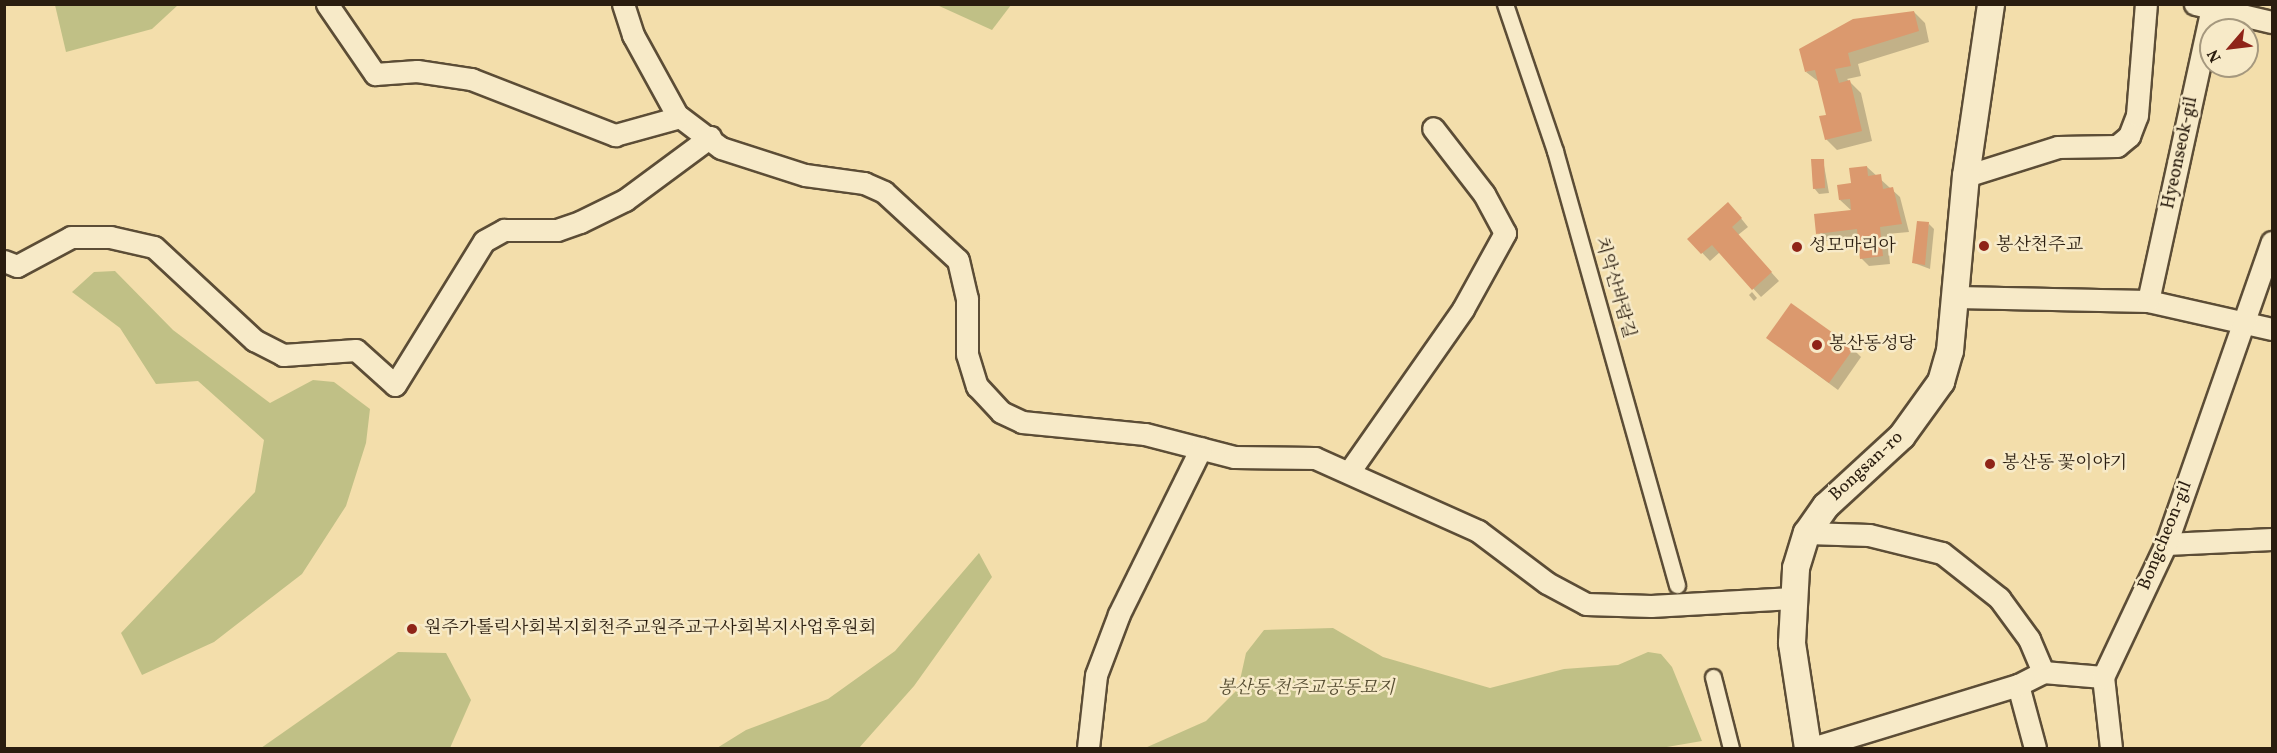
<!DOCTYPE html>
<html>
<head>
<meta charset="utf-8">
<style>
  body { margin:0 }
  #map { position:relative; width:2277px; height:753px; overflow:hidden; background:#f3deab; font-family:Vollkorn,"Noto Serif KR",serif }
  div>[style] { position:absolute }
  .green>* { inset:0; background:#c0c086 }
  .shadow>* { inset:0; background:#0003 }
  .building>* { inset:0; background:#db996e }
  .roads { filter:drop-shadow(2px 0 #5c4d36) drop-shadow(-2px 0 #5c4d36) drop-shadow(0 2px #5c4d36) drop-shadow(0 -2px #5c4d36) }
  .pedestrian>* { height:15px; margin:-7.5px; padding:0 7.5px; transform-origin:7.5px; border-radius:7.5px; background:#f7eac8 }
  .minor>* { height:21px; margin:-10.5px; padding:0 10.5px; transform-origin:10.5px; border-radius:10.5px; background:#f7eac8 }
  .tertiary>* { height:26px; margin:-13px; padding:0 13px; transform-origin:13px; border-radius:13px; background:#f7eac8 }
  .dots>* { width:16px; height:16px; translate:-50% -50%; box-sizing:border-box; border:3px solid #f7eac8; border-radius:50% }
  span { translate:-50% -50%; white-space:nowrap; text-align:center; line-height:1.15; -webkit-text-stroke:5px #f7eac8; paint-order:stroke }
  .street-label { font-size:18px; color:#2a1d0f }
  .poi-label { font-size:18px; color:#2a1d0f }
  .left { translate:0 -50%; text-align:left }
  .park-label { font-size:18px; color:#574e33; font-style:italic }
  .frame { position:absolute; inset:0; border:6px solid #2a1d0f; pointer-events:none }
  .north { position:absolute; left:2199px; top:18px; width:60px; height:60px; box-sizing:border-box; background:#f7eac8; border:2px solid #a5987e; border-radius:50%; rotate:242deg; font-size:16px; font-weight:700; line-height:24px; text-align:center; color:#2a1d0f }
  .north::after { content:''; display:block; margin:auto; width:21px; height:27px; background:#8f2418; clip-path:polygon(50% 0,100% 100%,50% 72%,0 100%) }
</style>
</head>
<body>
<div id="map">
  <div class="green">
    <i style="clip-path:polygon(55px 5px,55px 4px,178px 5px,152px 29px,66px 52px)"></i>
    <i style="clip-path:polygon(937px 5px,1011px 5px,992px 30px)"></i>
    <i style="clip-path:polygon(115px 271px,173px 330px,270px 403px,313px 380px,334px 382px,370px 409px,366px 443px,346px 506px,302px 574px,214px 642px,142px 675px,121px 633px,255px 492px,264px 440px,198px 381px,156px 384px,120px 328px,72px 292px,94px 272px)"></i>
    <i style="clip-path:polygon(979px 553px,992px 577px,914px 686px,859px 748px,717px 748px,746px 730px,828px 699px,895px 651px)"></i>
    <i style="clip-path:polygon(1333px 628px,1383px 657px,1490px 688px,1564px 669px,1618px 665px,1648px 652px,1661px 654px,1672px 667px,1702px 741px,1661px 748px,1145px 748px,1206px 721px,1238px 689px,1246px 653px,1264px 630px)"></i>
    <i style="clip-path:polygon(398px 652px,446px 653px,471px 700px,450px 748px,261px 748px)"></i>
  </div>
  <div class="shadow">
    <i style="clip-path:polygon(1914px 12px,1925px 23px,1929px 42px,1858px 64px,1861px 76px,1847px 79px,1861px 93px,1872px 141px,1837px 150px,1826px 139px,1828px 116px,1819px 82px,1806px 72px)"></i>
    <i style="clip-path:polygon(1823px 160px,1829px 193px,1819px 194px,1814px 188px)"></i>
    <i style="clip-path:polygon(1867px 167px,1900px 197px,1909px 232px,1887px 234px,1890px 264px,1869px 266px,1861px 258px,1859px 237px,1826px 241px,1818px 233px,1853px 212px,1840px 200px)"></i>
    <i style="clip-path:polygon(1736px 212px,1748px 227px,1738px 235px,1779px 281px,1761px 297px,1720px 252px,1710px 261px,1689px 239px)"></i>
    <i style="clip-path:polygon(1929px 224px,1934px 229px,1930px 269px,1914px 263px)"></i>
    <i style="clip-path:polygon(1752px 292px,1757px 298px,1754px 301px,1749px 295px)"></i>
    <i style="clip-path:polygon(1768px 338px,1853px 349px,1861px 357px,1838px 390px)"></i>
  </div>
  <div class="building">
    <i style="clip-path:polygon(1914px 11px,1919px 31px,1848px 53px,1851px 66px,1835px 69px,1839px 83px,1850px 80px,1862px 131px,1825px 140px,1819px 116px,1826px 115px,1815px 70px,1805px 72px,1799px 49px,1853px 19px)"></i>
    <i style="clip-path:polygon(1811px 159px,1824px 159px,1825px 188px,1813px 189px)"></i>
    <i style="clip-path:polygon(1867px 166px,1868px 176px,1881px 174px,1883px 189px,1893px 187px,1902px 224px,1880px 227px,1883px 256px,1860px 259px,1857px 229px,1816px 234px,1814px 214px,1851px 210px,1850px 199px,1839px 200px,1837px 185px,1851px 183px,1849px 168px)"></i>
    <i style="clip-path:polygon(1728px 202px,1742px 218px,1732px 227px,1772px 272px,1752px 290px,1712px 245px,1701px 254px,1687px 239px)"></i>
    <i style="clip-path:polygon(1917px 221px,1929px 222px,1925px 265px,1912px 263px)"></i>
    <i style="clip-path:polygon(1791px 303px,1854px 348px,1829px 383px,1766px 338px)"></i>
  </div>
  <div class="roads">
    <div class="pedestrian">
      <i style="left:1505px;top:4px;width:155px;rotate:71.2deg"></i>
      <i style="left:1555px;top:151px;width:451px;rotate:74.3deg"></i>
      <i style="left:1713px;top:677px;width:73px;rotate:75.8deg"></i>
    </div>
    <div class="minor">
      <i style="left:327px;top:4px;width:85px;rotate:55.6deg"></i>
      <i style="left:375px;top:74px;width:42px;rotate:-4.1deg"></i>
      <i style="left:417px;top:71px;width:55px;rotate:8.4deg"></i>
      <i style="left:471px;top:79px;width:155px;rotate:21.3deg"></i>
      <i style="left:615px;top:135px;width:67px;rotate:-15.5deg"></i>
      <i style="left:680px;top:117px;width:51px;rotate:37.1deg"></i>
      <i style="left:721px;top:148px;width:88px;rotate:17.8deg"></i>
      <i style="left:805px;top:175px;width:60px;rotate:7.7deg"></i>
      <i style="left:864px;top:183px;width:22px;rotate:24deg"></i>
      <i style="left:884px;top:192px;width:100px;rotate:42.6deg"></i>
      <i style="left:958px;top:260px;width:39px;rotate:77deg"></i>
      <i style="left:967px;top:298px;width:56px;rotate:90deg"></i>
      <i style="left:967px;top:354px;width:34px;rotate:73deg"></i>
      <i style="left:977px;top:386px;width:35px;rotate:47deg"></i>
      <i style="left:1001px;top:412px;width:23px;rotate:25deg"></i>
      <i style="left:1022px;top:422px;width:124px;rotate:5.6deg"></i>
      <i style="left:1145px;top:434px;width:92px;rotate:14.5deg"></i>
      <i style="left:1234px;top:457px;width:81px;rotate:0.7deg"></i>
      <i style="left:1315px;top:458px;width:179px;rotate:24.1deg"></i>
      <i style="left:1478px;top:531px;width:86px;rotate:37deg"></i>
      <i style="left:1547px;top:583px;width:44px;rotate:28.3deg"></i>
      <i style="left:1586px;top:604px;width:65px;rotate:1.8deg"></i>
      <i style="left:1651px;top:606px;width:142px;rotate:-3.2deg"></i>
      <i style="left:623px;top:4px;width:33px;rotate:72deg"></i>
      <i style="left:633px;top:35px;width:94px;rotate:61.2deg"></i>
      <i style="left:2195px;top:4px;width:79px;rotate:13.2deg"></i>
      <i style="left:1966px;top:176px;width:96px;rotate:-17.5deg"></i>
      <i style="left:2058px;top:147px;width:59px;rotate:-1deg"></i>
      <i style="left:2117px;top:146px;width:16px;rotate:-40deg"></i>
      <i style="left:2129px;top:136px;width:22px;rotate:-69deg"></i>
      <i style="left:2137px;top:115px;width:111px;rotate:-85.4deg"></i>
      <i style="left:4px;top:261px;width:14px;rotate:21deg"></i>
      <i style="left:17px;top:266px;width:61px;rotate:-28.2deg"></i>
      <i style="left:71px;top:237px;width:39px"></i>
      <i style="left:110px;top:237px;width:45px;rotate:12.8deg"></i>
      <i style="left:154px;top:247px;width:137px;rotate:42.9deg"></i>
      <i style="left:254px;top:340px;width:33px;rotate:27deg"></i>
      <i style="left:283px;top:355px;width:73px;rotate:-3.9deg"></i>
      <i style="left:356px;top:350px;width:52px;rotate:41.9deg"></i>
      <i style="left:395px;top:385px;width:169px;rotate:-58.3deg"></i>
      <i style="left:484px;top:241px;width:23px;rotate:-29deg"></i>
      <i style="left:504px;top:230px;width:53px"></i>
      <i style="left:557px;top:230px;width:24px;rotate:-19deg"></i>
      <i style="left:580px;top:222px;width:50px;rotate:-26.1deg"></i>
      <i style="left:625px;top:200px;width:106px;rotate:-36.5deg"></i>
      <i style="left:1956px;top:297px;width:192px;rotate:1.2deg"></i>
      <i style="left:2148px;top:301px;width:127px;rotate:12.7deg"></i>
      <i style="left:2148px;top:301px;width:304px;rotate:-77.7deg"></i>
      <i style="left:1349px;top:472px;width:199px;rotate:-55deg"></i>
      <i style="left:1463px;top:309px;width:87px;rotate:-61.1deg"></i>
      <i style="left:1505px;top:233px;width:44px;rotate:-118.3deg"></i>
      <i style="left:1484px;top:194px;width:83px;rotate:-127.7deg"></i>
      <i style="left:1807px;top:533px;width:62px;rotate:1.8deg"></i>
      <i style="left:1869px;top:535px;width:75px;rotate:13.9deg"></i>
      <i style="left:1942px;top:553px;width:73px;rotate:38.3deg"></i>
      <i style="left:1999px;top:598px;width:51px;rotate:53.8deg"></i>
      <i style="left:2029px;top:639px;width:36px;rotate:67deg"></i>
      <i style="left:2166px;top:544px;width:106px;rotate:-2.7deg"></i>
      <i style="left:2018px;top:685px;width:65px;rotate:74.9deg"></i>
      <i style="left:1088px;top:748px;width:73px;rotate:-83.7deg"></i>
      <i style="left:1096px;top:675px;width:65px;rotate:-69.3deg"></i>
      <i style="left:1119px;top:614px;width:185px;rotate:-63.7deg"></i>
      <i style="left:1812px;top:748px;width:215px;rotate:-17deg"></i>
      <i style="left:2018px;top:685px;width:28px;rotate:-27deg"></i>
      <i style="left:2043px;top:672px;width:60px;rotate:4.8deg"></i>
      <i style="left:2111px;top:748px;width:71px;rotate:-96.4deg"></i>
      <i style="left:2103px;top:677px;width:147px;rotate:-64.7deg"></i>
      <i style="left:2166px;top:544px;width:320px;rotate:-70.7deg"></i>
    </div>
    <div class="tertiary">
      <i style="left:1808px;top:748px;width:106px;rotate:-98.7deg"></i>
      <i style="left:1792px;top:643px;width:75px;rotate:-86.9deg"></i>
      <i style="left:1796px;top:568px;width:37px;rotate:-73deg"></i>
      <i style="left:1807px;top:533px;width:33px;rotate:-55deg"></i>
      <i style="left:1826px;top:506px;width:103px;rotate:-42.6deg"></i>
      <i style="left:1902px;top:436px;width:67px;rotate:-54.2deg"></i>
      <i style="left:1941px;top:382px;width:32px;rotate:-74deg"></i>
      <i style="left:1950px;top:351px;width:176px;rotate:-84.8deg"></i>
      <i style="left:1966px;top:176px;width:174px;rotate:-81.7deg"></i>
    </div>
  </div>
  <div class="dots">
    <i style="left:1984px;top:246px;background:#8f2418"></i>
    <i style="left:1797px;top:247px;background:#8f2418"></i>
    <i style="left:1817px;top:345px;background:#8f2418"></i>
    <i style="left:1990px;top:464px;background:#8f2418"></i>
    <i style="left:412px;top:629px;background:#8f2418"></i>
  </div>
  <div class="street-label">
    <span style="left:2181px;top:153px;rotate:-78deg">Hyeonseok-gil</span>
    <span style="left:1614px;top:288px;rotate:74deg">치악산바람길</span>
    <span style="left:1867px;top:467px;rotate:-43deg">Bongsan-ro</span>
    <span style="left:2166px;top:536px;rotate:-68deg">Bongcheon-gil</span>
  </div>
  <div class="poi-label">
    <span class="left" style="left:1996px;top:246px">봉산천주교</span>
    <span class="left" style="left:1809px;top:247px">성모마리아</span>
    <span class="left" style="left:1829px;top:345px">봉산동성당</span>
    <span class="left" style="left:2002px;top:464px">봉산동 꽃이야기</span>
    <span class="left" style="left:424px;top:629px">원주가톨릭사회복지회천주교원주교구사회복지사업후원회</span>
  </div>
  <div class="park-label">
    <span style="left:1306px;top:689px">봉산동 천주교공동묘지</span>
  </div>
  <div class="frame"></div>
  <div class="north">N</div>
</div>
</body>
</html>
